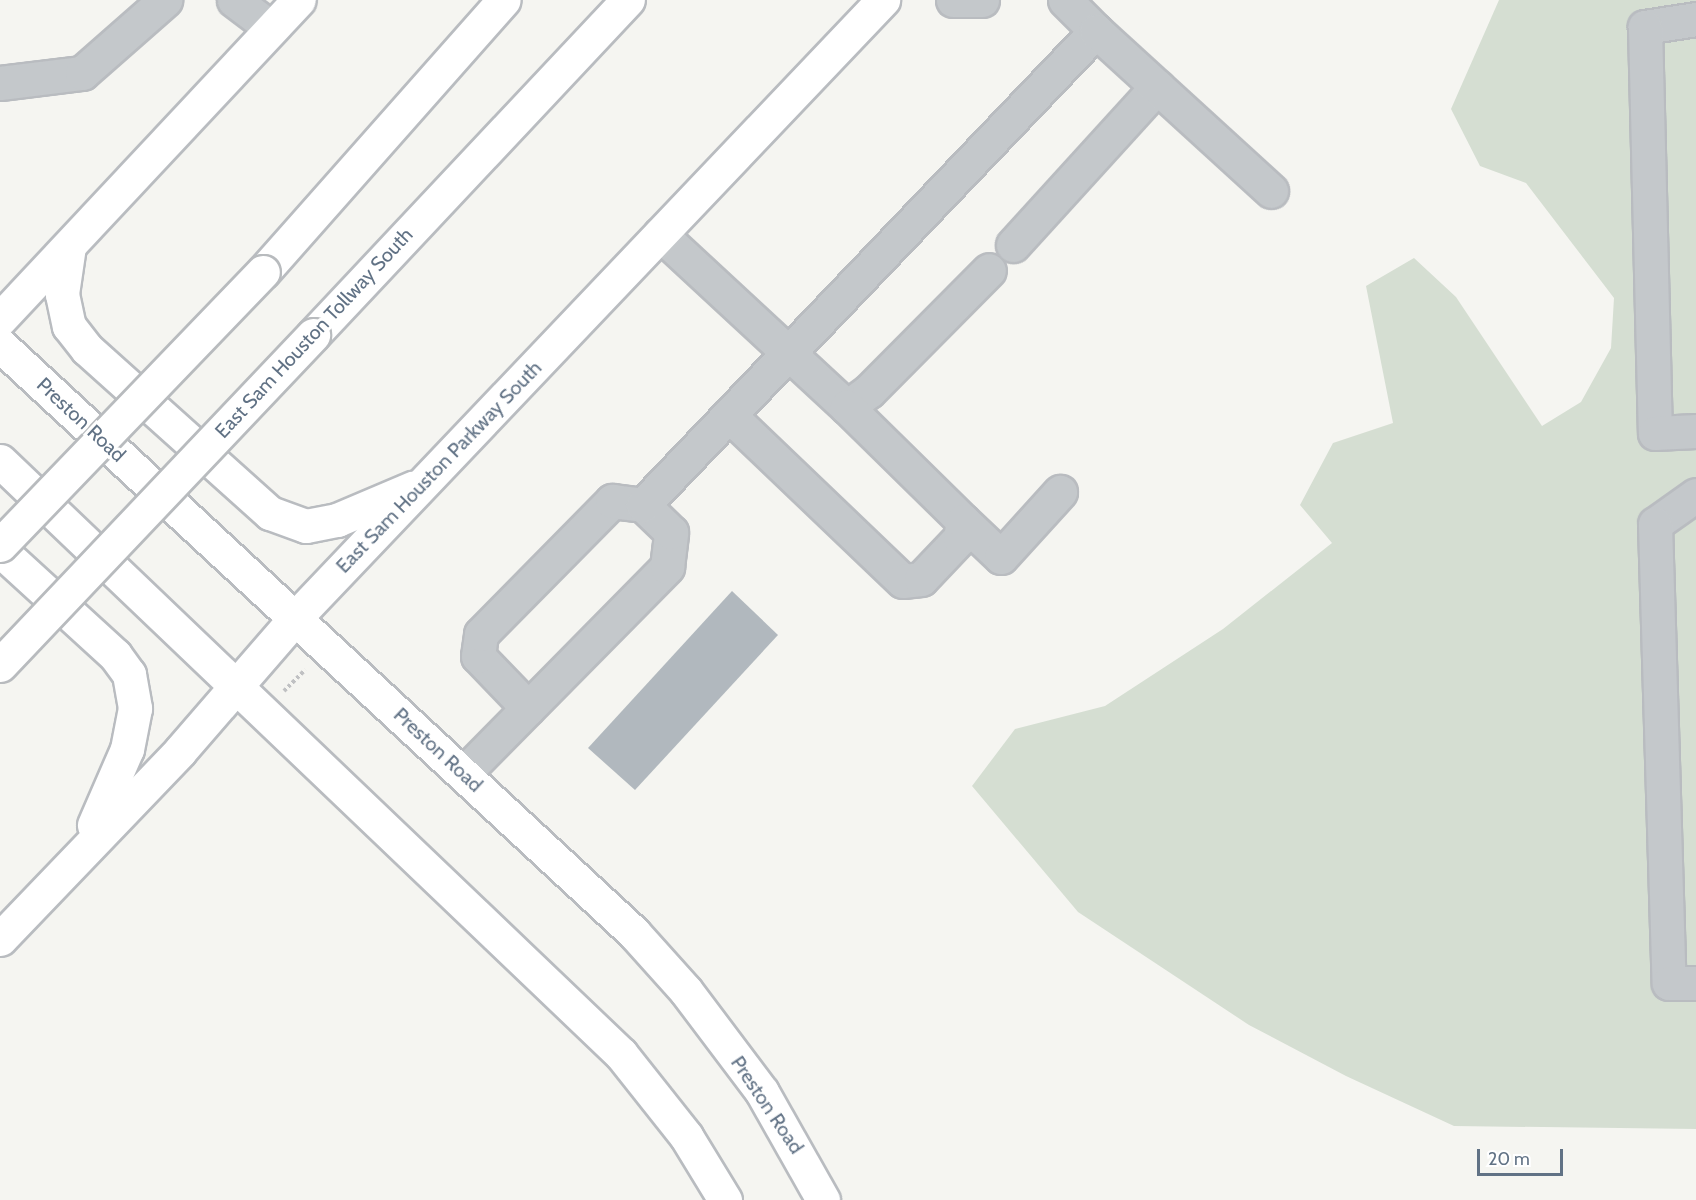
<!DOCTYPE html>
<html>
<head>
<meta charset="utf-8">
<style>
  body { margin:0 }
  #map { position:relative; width:1696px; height:1200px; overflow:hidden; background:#f5f5f1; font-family:Cabin,sans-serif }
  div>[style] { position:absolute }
  .green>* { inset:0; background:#d5ded2 }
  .building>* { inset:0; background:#b1b8be }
  .path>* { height:4px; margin-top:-2px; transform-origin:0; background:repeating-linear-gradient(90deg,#c0c1c3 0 3px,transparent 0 6px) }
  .roads { filter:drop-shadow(2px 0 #b9bcc0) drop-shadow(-2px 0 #b9bcc0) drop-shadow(0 2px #b9bcc0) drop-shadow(0 -2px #b9bcc0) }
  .minor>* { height:33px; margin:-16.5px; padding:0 16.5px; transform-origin:16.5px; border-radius:16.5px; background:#c4c8cb }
  .major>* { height:33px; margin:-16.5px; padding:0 16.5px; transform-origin:16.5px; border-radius:16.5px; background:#fff }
  .highway>* { height:33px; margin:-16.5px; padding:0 16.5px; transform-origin:16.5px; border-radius:16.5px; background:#fff }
  .bridges { filter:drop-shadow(2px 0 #b8bbbe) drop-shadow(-2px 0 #b8bbbe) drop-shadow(0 2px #b8bbbe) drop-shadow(0 -2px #b8bbbe) }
  .highway-bridge>* { height:33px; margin:-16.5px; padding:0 16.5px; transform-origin:16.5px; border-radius:16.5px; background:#fff }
  span { translate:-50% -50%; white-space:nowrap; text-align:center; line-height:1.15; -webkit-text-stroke:6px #fff; paint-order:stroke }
  .street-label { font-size:20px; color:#617285 }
  .scale { position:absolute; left:1477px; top:1149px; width:86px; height:27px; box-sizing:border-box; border:3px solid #617285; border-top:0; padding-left:8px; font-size:18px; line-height:21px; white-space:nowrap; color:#617285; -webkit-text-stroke:4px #fff; paint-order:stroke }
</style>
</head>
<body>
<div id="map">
  <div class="green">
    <i style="clip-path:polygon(1499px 0,1696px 0,1696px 1129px,1454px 1126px,1346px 1076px,1249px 1025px,1078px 912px,972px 786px,1015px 729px,1105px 706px,1223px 629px,1332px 543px,1300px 505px,1333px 443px,1393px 423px,1366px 286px,1414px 258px,1456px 297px,1542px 426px,1581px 402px,1611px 348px,1614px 298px,1526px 183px,1480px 166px,1451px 109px)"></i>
  </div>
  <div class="building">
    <i style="clip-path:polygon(732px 591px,778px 635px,635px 790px,588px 748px)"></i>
  </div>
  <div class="path">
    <i style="left:284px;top:691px;width:30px;rotate:-45deg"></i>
  </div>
  <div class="roads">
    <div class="minor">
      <i style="left:234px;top:0;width:46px;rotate:37.1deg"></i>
      <i style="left:953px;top:0;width:29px"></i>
      <i style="left:1065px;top:0;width:44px;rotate:45deg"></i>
      <i style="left:1696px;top:19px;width:52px;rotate:171.1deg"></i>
      <i style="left:1645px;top:27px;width:406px;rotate:88.6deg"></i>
      <i style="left:1655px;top:433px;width:41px;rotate:-2.8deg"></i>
      <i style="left:0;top:83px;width:83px;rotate:-7deg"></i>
      <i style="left:82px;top:73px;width:111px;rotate:-41.3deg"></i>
      <i style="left:660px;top:234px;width:255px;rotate:42.8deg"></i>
      <i style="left:847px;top:407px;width:27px;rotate:-36deg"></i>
      <i style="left:869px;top:391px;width:170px;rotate:-45.2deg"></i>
      <i style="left:1013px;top:245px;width:214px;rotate:-47.7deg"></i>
      <i style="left:729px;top:415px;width:240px;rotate:43.7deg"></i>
      <i style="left:903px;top:581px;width:18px;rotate:-6deg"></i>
      <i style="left:921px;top:579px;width:57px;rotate:-46.4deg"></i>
      <i style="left:960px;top:538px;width:17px;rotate:-80deg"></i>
      <i style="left:963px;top:521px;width:163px;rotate:-135.5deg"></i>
      <i style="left:1696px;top:495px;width:50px;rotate:144.7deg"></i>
      <i style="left:1655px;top:524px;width:459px;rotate:88.3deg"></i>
      <i style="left:1669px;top:983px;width:27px"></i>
      <i style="left:963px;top:521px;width:52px;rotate:43.5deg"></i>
      <i style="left:1001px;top:557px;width:88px;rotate:-47.8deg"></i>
      <i style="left:528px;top:708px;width:72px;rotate:-133.9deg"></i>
      <i style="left:478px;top:656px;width:22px;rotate:-82deg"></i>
      <i style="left:481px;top:634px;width:187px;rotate:-45.4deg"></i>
      <i style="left:612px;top:501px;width:31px;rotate:7deg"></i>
      <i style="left:463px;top:774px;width:291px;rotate:-45.4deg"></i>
      <i style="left:667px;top:567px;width:35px;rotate:-83deg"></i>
      <i style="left:671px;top:532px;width:39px;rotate:-136deg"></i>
      <i style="left:643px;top:505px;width:656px;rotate:-46.3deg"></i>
      <i style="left:1096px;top:31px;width:237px;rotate:42.4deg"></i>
    </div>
    <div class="major">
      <i style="left:69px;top:246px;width:49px;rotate:98.3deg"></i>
      <i style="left:62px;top:294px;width:33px;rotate:78deg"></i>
      <i style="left:69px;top:326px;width:29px;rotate:52deg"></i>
      <i style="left:87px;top:349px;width:246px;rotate:41.9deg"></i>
      <i style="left:270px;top:513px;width:38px;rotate:20deg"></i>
      <i style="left:306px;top:526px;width:32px;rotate:-11deg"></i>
      <i style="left:337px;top:520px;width:82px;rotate:-23.1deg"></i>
      <i style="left:0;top:319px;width:437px;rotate:-46.9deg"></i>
      <i style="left:0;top:345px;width:865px;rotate:42.84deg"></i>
      <i style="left:634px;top:933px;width:78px;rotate:48.1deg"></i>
      <i style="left:686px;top:991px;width:126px;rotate:53deg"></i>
      <i style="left:762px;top:1092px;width:124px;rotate:60.5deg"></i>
      <i style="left:0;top:461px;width:859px;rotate:43.68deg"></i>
      <i style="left:621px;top:1054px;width:105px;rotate:51.6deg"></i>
      <i style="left:686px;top:1136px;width:75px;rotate:58.6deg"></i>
      <i style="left:0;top:550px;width:156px;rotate:42.4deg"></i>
      <i style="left:115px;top:655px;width:24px;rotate:54deg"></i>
      <i style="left:129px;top:674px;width:35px;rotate:80deg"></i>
      <i style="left:135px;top:708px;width:42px;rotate:101deg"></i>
      <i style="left:127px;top:749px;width:83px;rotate:113.5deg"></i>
      <i style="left:0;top:939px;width:260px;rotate:-46.2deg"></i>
      <i style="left:180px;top:751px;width:177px;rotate:-49.1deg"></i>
      <i style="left:296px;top:617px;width:852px;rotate:-46.43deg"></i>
    </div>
    <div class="highway">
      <i style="left:263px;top:272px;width:363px;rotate:-48.5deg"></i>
      <i style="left:313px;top:335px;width:460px;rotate:-46.8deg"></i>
    </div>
  </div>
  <div class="bridges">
    <div class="highway-bridge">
      <i style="left:0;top:545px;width:379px;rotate:-46.1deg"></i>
      <i style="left:0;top:665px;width:455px;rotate:-46.5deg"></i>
    </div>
  </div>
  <div class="street-label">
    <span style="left:314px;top:333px;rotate:-47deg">East Sam Houston Tollway South</span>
    <span style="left:81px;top:420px;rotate:43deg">Preston Road</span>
    <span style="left:439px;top:467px;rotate:-46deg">East Sam Houston Parkway South</span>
    <span style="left:438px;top:750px;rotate:43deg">Preston Road</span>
    <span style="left:767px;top:1105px;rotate:56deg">Preston Road</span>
  </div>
  <div class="scale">20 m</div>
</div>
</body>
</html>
